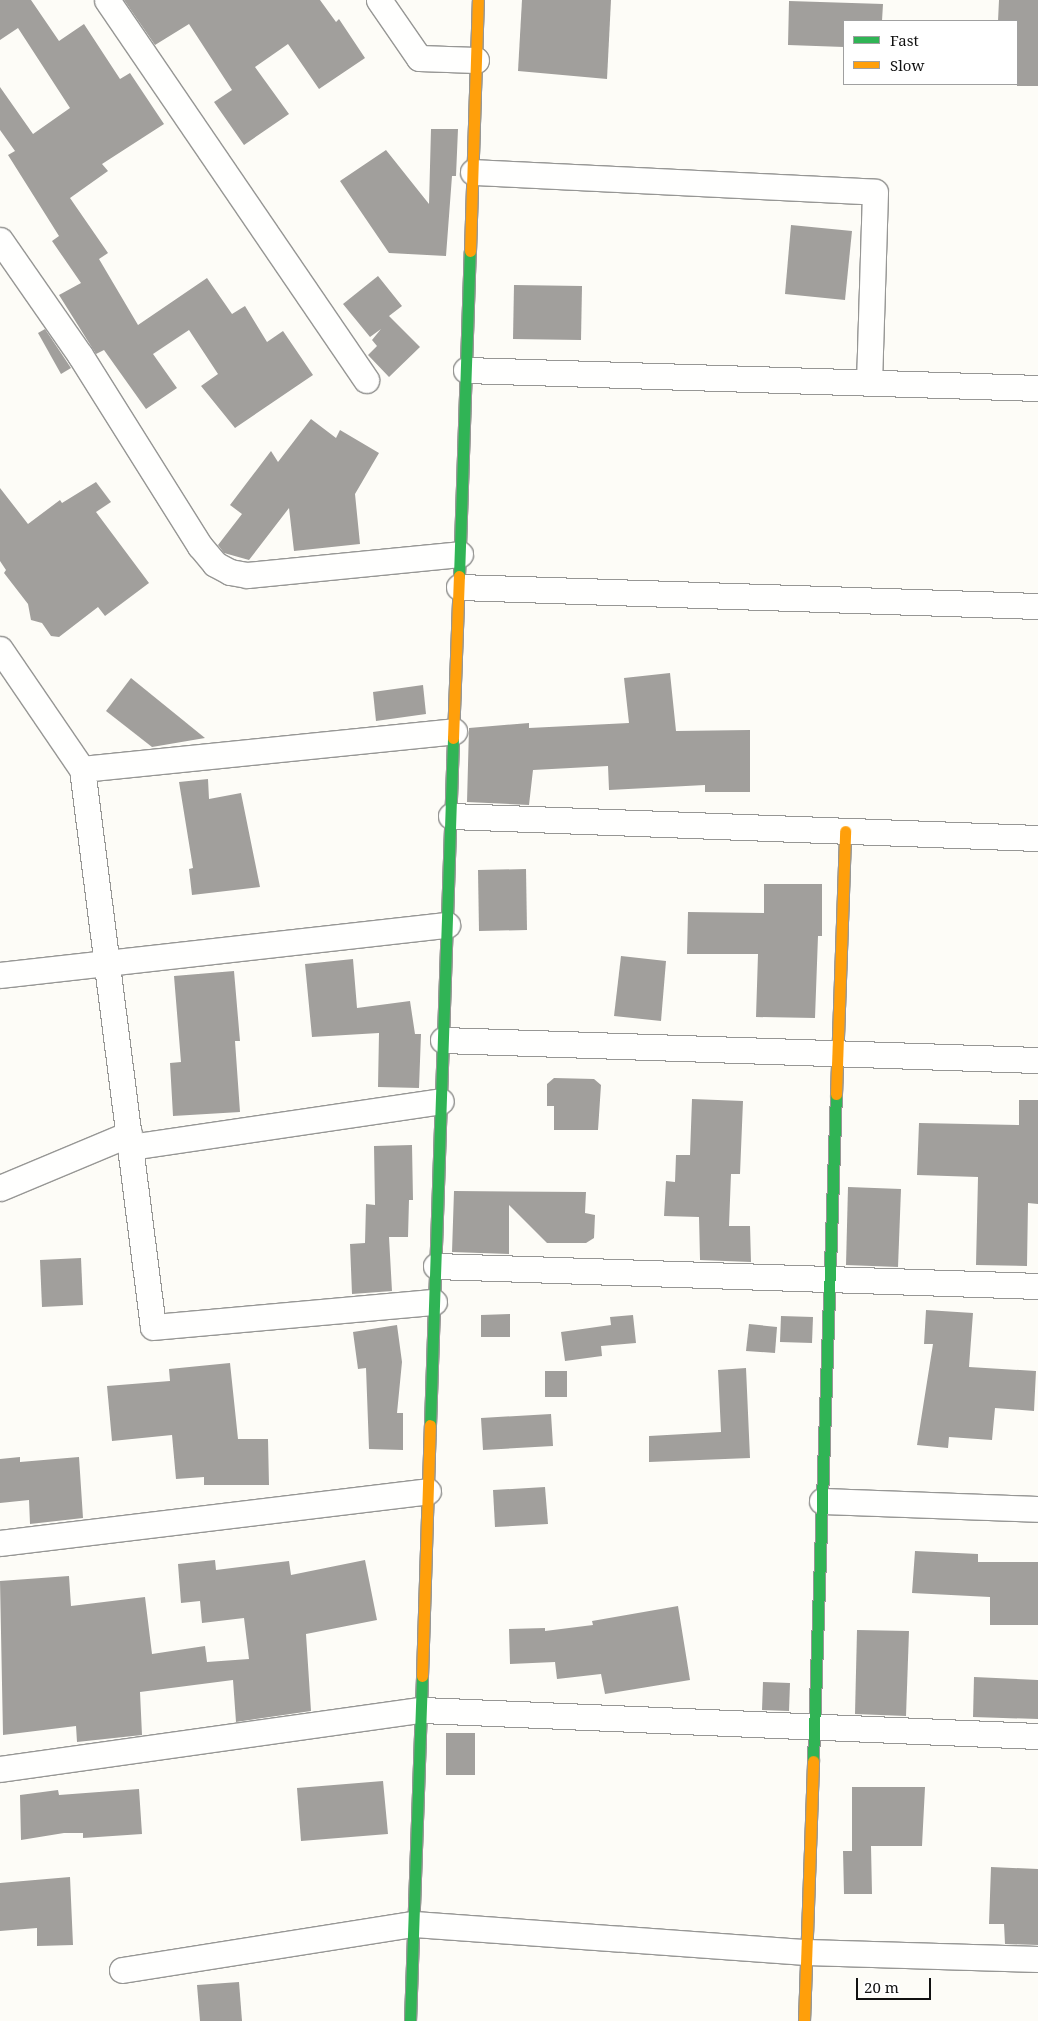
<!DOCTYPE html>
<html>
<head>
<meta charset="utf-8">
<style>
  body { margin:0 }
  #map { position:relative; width:1038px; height:2021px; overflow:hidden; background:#fdfcf7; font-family:"Noto Serif",serif }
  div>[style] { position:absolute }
  .building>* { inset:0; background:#a19f9c }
  .roads { filter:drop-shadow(1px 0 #979795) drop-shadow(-1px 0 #979795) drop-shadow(0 1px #979795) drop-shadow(0 -1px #979795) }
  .street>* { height:25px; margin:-12.5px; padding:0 12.5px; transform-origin:12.5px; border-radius:12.5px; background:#fffffe }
  .fast>* { height:11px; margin:-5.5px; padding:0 5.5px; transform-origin:5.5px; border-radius:5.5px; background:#30b455 }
  .slow>* { height:11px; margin:-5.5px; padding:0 5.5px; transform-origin:5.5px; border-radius:5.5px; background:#ff9f0a }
  span { translate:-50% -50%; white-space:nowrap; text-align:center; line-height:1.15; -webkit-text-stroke:5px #fff; paint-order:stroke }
  .legend { position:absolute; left:843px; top:20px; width:175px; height:65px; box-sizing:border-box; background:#fff; border:1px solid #a0a0a0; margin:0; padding:6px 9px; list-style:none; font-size:15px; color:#111 }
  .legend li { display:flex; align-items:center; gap:10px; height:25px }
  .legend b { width:25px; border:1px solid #a0a0a0 }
  .scale { position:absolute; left:856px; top:1978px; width:75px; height:22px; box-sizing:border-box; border:2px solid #111; border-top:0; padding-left:6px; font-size:15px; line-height:18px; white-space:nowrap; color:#111; -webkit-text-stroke:4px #fff; paint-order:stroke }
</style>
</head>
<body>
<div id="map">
  <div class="building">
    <i style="clip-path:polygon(0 0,31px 0,59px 41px,84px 24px,120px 79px,130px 73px,164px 124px,102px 164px,108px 171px,70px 198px,108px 253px,99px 259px,138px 325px,207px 278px,232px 314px,245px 306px,267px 342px,283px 331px,313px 375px,235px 428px,201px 386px,218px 374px,189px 330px,153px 354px,177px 388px,146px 409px,104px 350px,96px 354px,59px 295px,81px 283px,52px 241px,59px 236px,8px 155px,15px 151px,0 130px,0 87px,33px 134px,70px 108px,18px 28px,0 40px)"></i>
    <i style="clip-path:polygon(124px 0,320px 0,336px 22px,339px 19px,365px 58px,319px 89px,288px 44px,255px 67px,289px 114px,244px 145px,214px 102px,232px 90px,189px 24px,155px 45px)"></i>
    <i style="clip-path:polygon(522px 0,611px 0,607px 79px,518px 71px)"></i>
    <i style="clip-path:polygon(999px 0,1038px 0,1038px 86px,1017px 86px,1017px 21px,998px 21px)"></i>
    <i style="clip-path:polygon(789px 1px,883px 4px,882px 21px,844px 21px,844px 47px,788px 45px)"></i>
    <i style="clip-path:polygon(431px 129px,458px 129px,456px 176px,452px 176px,446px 256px,389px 253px,340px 181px,386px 150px,429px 204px)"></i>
    <i style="clip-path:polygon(791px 225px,852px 231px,845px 300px,785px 294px)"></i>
    <i style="clip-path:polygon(378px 276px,402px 306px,389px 316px,420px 347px,389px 377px,368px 355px,377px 346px,372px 340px,381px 329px,370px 337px,343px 304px)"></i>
    <i style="clip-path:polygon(514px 285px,582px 286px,581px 340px,513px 339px)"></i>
    <i style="clip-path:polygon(45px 329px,71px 368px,61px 374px,38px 333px)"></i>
    <i style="clip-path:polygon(311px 419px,336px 438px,340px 430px,379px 453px,355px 494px,360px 544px,294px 551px,289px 508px,249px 560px,224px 553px,218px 545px,242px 514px,230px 505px,271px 451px,278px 462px)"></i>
    <i style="clip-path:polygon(96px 482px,111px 502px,96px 512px,149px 583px,105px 616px,98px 607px,59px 637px,51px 636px,42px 623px,31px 620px,28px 604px,4px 573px,6px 570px,0 561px,0 488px,28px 524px,60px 500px,62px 503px)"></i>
    <i style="clip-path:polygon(670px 673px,676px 731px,750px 730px,750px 792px,705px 792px,705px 785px,609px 790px,608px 766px,533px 770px,529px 805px,467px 802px,469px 728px,529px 723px,529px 728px,629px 723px,624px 678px)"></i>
    <i style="clip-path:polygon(131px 678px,205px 738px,152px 747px,106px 711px)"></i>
    <i style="clip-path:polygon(423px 685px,426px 714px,376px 721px,373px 692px)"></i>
    <i style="clip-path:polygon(208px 779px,209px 799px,241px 793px,260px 887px,192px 895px,189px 869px,193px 868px,179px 782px)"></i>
    <i style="clip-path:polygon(526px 869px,527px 930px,479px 931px,478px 870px)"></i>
    <i style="clip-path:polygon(764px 884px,822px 884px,822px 936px,818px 936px,815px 1018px,756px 1017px,758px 954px,687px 954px,688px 912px,764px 913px)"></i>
    <i style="clip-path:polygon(621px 956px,666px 961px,661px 1021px,614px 1016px)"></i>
    <i style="clip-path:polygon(353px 959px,357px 1008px,410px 1001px,415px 1034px,421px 1034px,419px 1088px,378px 1087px,379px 1033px,312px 1037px,305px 964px)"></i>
    <i style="clip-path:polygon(234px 971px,240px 1041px,235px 1041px,240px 1112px,173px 1116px,170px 1063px,181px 1062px,174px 976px)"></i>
    <i style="clip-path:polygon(554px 1078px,594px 1079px,601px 1085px,598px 1130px,554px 1130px,554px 1106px,547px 1106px,547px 1084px)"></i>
    <i style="clip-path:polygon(692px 1099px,743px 1101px,740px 1174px,731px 1174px,729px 1226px,750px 1226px,751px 1262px,700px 1260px,699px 1217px,664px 1216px,666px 1181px,675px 1182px,676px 1155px,690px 1155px)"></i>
    <i style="clip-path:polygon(1019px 1100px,1038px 1100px,1038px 1204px,1028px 1203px,1027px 1266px,976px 1265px,978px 1177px,917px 1175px,919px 1123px,1019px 1125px)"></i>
    <i style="clip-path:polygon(412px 1145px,413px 1200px,409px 1200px,408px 1237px,389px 1237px,392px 1291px,352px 1294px,350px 1244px,365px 1243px,366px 1204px,375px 1205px,374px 1146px)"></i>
    <i style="clip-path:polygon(848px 1187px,901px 1189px,898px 1267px,846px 1265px)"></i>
    <i style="clip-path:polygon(454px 1191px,586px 1192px,585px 1213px,595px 1215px,594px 1238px,586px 1243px,547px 1243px,509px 1205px,509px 1254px,452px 1252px)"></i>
    <i style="clip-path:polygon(81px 1258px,83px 1305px,42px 1307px,40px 1260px)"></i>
    <i style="clip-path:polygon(926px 1310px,973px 1313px,969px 1367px,1036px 1371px,1034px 1411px,995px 1408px,992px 1440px,949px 1437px,948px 1448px,917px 1445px,933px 1344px,924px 1344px)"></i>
    <i style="clip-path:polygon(510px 1314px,510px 1337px,481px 1337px,481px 1315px)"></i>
    <i style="clip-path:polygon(633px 1315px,636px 1343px,601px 1346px,602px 1356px,565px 1361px,561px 1332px,611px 1325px,610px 1317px)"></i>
    <i style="clip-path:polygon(781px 1316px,813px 1317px,812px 1343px,780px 1342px)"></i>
    <i style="clip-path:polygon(749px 1324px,777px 1327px,775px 1353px,746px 1351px)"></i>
    <i style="clip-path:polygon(397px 1325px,402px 1362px,397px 1413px,403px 1413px,403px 1450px,369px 1449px,366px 1368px,358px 1369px,353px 1332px)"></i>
    <i style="clip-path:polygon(230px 1363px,238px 1439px,268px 1439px,269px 1485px,204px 1485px,204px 1477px,176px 1479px,172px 1435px,112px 1441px,107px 1386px,170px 1381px,169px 1369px)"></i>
    <i style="clip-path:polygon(746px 1368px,750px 1458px,649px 1462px,649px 1436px,721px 1432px,718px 1370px)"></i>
    <i style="clip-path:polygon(545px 1371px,567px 1371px,567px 1397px,545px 1397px)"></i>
    <i style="clip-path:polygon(551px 1414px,553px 1446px,483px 1450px,481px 1418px)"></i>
    <i style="clip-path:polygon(20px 1457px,20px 1462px,79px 1457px,83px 1518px,30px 1524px,29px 1500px,0 1503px,0 1459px)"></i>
    <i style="clip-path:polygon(545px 1487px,548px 1524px,495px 1527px,493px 1490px)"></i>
    <i style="clip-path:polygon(915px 1551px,978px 1554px,978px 1562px,1038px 1562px,1038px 1625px,990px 1625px,990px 1597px,912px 1593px)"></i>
    <i style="clip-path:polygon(215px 1560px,216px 1570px,289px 1561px,291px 1575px,365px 1560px,377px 1620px,306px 1634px,311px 1711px,236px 1722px,233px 1680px,140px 1692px,142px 1735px,77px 1742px,76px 1726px,3px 1735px,0 1581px,69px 1576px,71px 1606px,145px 1597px,152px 1654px,205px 1646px,207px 1662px,249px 1659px,244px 1618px,202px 1623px,200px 1601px,181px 1603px,178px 1564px)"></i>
    <i style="clip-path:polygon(678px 1606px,690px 1680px,605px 1694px,601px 1674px,557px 1679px,555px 1662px,510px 1664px,509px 1629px,545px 1628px,545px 1631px,593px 1625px,592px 1621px)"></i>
    <i style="clip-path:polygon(857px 1630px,909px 1631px,906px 1716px,855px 1714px)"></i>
    <i style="clip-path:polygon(974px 1677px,1038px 1680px,1038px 1719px,973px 1717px)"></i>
    <i style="clip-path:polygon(763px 1682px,790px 1683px,789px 1711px,762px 1710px)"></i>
    <i style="clip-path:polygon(446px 1733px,475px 1733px,475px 1775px,446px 1775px)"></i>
    <i style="clip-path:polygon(383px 1781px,388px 1834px,301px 1841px,297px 1788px)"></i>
    <i style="clip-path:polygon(852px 1787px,925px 1787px,922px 1846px,871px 1846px,872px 1894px,844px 1894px,843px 1851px,852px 1851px)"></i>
    <i style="clip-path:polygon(139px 1789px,142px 1834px,83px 1838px,83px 1833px,64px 1833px,21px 1840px,20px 1795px,58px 1790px,59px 1795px)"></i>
    <i style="clip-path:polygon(991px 1867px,1038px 1869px,1038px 1945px,1005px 1944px,1004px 1924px,989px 1924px)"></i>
    <i style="clip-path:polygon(70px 1877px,73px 1945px,37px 1946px,37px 1928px,0 1931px,0 1883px)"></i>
    <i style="clip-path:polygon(239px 1982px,242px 2021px,200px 2021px,197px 1985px)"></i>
  </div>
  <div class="roads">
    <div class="street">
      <i style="left:107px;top:0;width:460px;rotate:55.7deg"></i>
      <i style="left:379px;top:0;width:70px;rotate:55.4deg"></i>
      <i style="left:419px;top:58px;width:57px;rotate:2deg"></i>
      <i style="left:473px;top:172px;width:402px;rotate:2.8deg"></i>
      <i style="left:875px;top:192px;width:191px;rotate:91.8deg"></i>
      <i style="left:0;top:240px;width:140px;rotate:55.2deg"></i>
      <i style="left:80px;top:355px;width:226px;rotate:57.9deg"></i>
      <i style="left:200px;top:546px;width:23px;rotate:50deg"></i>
      <i style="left:215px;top:564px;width:17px;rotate:28deg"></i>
      <i style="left:230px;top:572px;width:17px;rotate:10deg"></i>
      <i style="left:247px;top:575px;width:214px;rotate:-5.6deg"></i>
      <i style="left:466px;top:370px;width:572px;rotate:1.8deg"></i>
      <i style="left:459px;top:587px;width:579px;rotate:1.88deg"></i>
      <i style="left:0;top:649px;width:145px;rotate:55.7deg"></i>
      <i style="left:82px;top:769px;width:562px;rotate:82.75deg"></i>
      <i style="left:153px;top:1327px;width:282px;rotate:-5.1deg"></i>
      <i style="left:82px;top:769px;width:374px;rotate:-5.8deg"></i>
      <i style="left:451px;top:816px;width:587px;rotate:2.15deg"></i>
      <i style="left:0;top:975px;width:450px;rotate:-6.4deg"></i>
      <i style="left:443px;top:1040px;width:595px;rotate:1.93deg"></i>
      <i style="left:130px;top:1147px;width:314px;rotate:-8.4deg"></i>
      <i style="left:0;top:1188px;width:140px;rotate:-22.7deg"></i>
      <i style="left:436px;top:1266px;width:602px;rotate:1.9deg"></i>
      <i style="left:822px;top:1501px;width:216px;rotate:2.1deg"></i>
      <i style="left:0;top:1543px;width:431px;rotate:-6.9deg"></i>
      <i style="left:0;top:1769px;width:426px;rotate:-8deg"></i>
      <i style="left:422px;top:1710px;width:617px;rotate:2.42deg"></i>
      <i style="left:122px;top:1970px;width:296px;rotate:-9deg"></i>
      <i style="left:414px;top:1924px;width:393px;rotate:4.1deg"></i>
      <i style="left:806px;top:1952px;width:232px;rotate:1.7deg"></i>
    </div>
    <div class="fast">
      <i style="left:459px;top:576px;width:325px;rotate:-88.1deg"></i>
      <i style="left:430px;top:1425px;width:687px;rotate:-88.08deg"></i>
      <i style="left:813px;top:1761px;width:667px;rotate:-88.03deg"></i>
      <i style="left:410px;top:2021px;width:345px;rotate:-88deg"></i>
    </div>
    <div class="slow">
      <i style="left:470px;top:251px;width:251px;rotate:-88.2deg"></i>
      <i style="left:453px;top:738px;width:162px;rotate:-87.9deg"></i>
      <i style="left:836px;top:1094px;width:263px;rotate:-88deg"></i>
      <i style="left:422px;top:1676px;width:251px;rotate:-88.2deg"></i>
      <i style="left:804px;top:2021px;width:260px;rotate:-88deg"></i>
    </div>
  </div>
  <ul class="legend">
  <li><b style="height:6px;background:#30b455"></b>Fast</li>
  <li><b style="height:6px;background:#ff9f0a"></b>Slow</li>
  </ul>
  <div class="scale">20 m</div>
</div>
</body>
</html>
